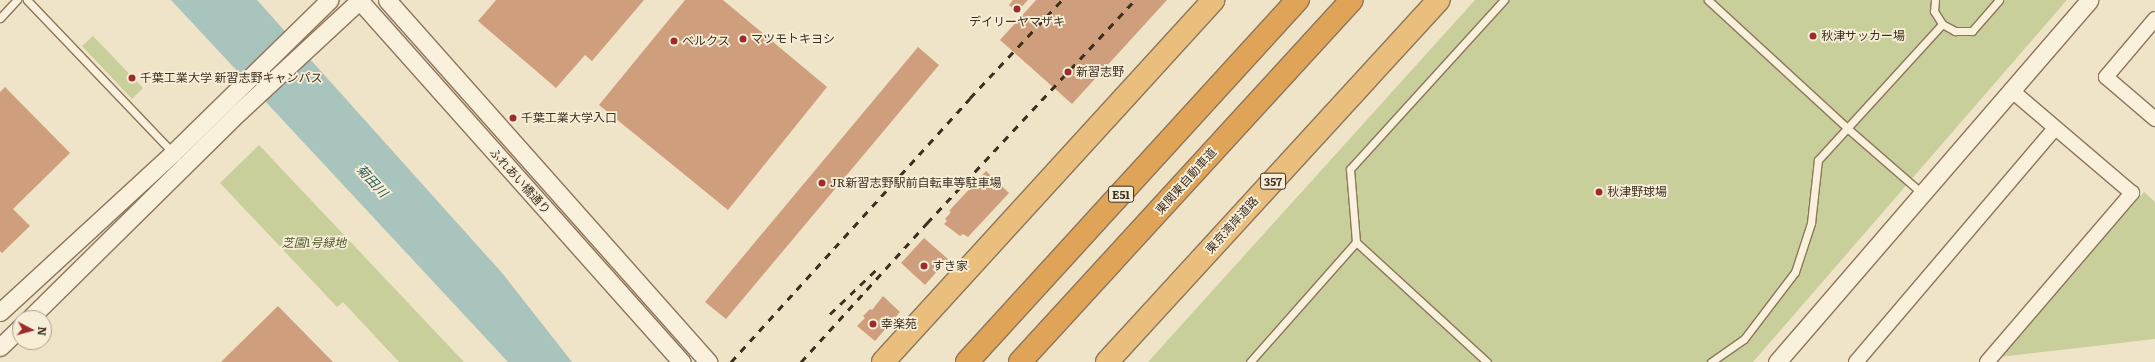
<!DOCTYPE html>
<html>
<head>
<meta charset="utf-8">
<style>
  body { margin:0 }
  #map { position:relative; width:2155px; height:362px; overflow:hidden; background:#f0e4c8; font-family:Literata,"Noto Sans JP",serif }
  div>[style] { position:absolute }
  .green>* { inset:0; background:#c9cf9b }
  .water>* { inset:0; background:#a9c4bc }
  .building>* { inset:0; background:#cf9f7d }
  .roads { filter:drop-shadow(1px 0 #8d765c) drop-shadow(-1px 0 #8d765c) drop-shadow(0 1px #8d765c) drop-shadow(0 -1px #8d765c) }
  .service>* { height:7px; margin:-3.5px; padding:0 3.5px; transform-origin:3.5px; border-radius:3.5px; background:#faf1dc }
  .minor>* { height:14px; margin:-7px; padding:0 7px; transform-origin:7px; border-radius:7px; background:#faf1dc }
  .tertiary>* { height:17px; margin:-8.5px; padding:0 8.5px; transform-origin:8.5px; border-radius:8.5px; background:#faf1dc }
  .trunk>* { height:22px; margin:-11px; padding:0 11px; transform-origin:11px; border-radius:11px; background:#eabe7c }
  .motorway>* { height:22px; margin:-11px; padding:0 11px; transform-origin:11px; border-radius:11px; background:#e0a458 }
  .rail>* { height:3px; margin-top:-1.5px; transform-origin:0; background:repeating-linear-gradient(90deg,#3d2e20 0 7px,transparent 0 14px) }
  .dots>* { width:11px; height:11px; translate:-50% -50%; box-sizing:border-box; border:2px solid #f7eed8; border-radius:50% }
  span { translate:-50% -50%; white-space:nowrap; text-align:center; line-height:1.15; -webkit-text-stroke:3.5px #f7eed8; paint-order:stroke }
  .shield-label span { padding:1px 3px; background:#f7eed8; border:1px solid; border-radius:3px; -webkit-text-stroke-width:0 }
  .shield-label { font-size:11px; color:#3d2e20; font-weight:700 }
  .poi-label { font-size:12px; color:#3d2e20 }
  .left { translate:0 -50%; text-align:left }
  .street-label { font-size:12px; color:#3d2e20 }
  .park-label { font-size:12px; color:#4d5a26; font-style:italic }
  .water-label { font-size:13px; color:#2f5d5a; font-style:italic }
  .north { position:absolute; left:12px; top:310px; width:40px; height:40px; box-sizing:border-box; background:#f7eed8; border:1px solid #ada18e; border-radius:50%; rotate:96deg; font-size:11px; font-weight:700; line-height:16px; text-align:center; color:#3d2e20 }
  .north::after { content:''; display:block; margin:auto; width:14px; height:18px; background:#9e2a2b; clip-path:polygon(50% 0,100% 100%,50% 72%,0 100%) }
</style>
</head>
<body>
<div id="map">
  <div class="green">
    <i style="clip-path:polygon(1475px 0,2067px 0,1753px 362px,1148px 362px)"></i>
    <i style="clip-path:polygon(93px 36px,143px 88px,132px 99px,82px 46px)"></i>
    <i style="clip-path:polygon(259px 145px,464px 362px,399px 362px,343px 302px,337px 307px,220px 183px)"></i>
    <i style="clip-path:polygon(2144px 192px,2155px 202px,2155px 339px,2000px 357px)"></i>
  </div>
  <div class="water">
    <i style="clip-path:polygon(171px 0,257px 0,503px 274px,572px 362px,508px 362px)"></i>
  </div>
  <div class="building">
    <i style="clip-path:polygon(496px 0,644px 0,592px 61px,585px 55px,556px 88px,478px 21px)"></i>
    <i style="clip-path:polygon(685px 0,723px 0,827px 87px,728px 210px,599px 105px)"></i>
    <i style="clip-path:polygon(1013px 0,1028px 0,1017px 12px,1009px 5px)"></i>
    <i style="clip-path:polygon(1036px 0,1167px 0,1072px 104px,1000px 40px)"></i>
    <i style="clip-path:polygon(918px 47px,939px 65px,726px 319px,705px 302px)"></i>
    <i style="clip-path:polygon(5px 87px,70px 153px,13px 209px,30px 226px,2px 253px,0 251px,0 92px)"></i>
    <i style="clip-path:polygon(986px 171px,1009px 193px,968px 237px,963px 234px,960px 236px,944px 224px,947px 221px,945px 219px,951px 212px,949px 211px)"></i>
    <i style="clip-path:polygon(924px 238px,948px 259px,925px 285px,901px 263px)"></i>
    <i style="clip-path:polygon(883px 296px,900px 312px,875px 341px,857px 326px,865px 318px,863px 316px,870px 309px,872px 310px)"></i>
    <i style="clip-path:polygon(278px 306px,333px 362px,221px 362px)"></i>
  </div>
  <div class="roads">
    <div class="service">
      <i style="left:27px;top:0;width:211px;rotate:46.3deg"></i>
      <i style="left:1708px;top:0;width:189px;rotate:42.6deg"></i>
      <i style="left:1847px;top:128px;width:101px;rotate:41deg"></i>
      <i style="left:1935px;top:0;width:11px;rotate:95deg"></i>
      <i style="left:1934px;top:11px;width:15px;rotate:58deg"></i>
      <i style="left:1942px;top:24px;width:15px;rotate:28deg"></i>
      <i style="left:1955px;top:31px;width:17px"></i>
      <i style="left:1972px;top:31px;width:41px;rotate:-48.9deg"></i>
      <i style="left:0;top:18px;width:25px;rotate:-47deg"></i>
      <i style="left:1250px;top:362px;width:160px;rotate:-48.5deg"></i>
      <i style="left:1487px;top:362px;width:178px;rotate:-137.5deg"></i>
      <i style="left:1356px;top:242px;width:73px;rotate:-94.7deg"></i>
      <i style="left:1350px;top:169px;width:229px;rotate:-47.7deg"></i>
      <i style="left:1711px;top:362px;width:40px;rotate:-34.9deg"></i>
      <i style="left:1744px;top:339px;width:84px;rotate:-52.7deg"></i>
      <i style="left:1795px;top:272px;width:52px;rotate:-71.9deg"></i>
      <i style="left:1811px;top:223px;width:63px;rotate:-83.7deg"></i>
      <i style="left:1818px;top:160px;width:184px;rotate:-47.6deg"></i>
    </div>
    <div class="minor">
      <i style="left:2155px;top:19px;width:76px;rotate:130.2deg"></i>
      <i style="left:2106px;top:77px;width:65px;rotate:40.6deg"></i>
      <i style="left:1856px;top:362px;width:307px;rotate:-49.6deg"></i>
      <i style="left:1987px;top:362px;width:223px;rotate:-49.4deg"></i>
      <i style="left:2132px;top:193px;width:159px;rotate:-139.6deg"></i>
    </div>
    <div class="tertiary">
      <i style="left:359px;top:0;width:485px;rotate:48.3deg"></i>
      <i style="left:387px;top:0;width:484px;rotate:48.4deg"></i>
      <i style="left:0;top:312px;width:235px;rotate:-42.6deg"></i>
      <i style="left:173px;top:153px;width:219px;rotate:-44.4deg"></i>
      <i style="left:30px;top:318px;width:293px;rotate:-44.6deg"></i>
      <i style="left:239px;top:112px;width:165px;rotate:-42.8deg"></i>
      <i style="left:0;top:347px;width:28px;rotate:-44deg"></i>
      <i style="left:1777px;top:362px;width:478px;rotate:-49.2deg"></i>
    </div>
    <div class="trunk">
      <i style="left:883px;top:362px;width:490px;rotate:-47.6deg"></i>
      <i style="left:1107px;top:362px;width:491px;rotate:-47.5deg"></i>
    </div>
    <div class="motorway">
      <i style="left:967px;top:362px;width:491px;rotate:-47.6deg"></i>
      <i style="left:1020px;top:362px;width:491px;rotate:-47.5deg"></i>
    </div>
  </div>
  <div class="rail">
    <i style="left:830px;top:314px;width:65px;rotate:-43.8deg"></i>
    <i style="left:731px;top:362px;width:356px;rotate:-47.8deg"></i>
    <i style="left:970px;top:98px;width:134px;rotate:-46.8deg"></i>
    <i style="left:801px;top:362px;width:188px;rotate:-47.8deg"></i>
    <i style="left:927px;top:223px;width:305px;rotate:-47deg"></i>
  </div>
  <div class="dots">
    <i style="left:1017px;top:9px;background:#9e2a2b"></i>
    <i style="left:1813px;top:36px;background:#9e2a2b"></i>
    <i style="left:743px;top:39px;background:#9e2a2b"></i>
    <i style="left:674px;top:41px;background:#9e2a2b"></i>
    <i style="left:1068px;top:72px;background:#9e2a2b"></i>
    <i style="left:132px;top:78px;background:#9e2a2b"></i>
    <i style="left:513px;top:118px;background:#9e2a2b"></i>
    <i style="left:822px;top:183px;background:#9e2a2b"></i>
    <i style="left:1599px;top:192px;background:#9e2a2b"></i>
    <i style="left:924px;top:266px;background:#9e2a2b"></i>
    <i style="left:873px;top:324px;background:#9e2a2b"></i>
  </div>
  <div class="shield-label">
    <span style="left:1273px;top:181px">357</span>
    <span style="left:1121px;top:194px">E51</span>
  </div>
  <div class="poi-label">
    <span style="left:1017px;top:22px">デイリーヤマザキ</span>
    <span class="left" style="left:1821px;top:36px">秋津サッカー場</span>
    <span class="left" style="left:751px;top:39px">マツモトキヨシ</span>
    <span class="left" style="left:682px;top:41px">ベルクス</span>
    <span class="left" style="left:1076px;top:72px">新習志野</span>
    <span class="left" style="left:140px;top:78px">千葉工業大学 新習志野キャンパス</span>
    <span class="left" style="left:521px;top:118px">千葉工業大学入口</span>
    <span class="left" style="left:830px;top:183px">JR新習志野駅前自転車等駐車場</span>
    <span class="left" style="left:1607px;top:192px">秋津野球場</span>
    <span class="left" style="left:932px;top:266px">すき家</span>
    <span class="left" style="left:881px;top:324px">幸楽苑</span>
  </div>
  <div class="street-label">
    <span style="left:520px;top:181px;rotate:48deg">ふれあい橋通り</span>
    <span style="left:1186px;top:181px;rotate:-48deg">東関東自動車道</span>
    <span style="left:1232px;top:225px;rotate:-48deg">東京湾岸道路</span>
  </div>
  <div class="park-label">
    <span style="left:314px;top:243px">芝園1号緑地</span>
  </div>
  <div class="water-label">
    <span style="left:372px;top:181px;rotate:47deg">菊田川</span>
  </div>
  <div class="north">N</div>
</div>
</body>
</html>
